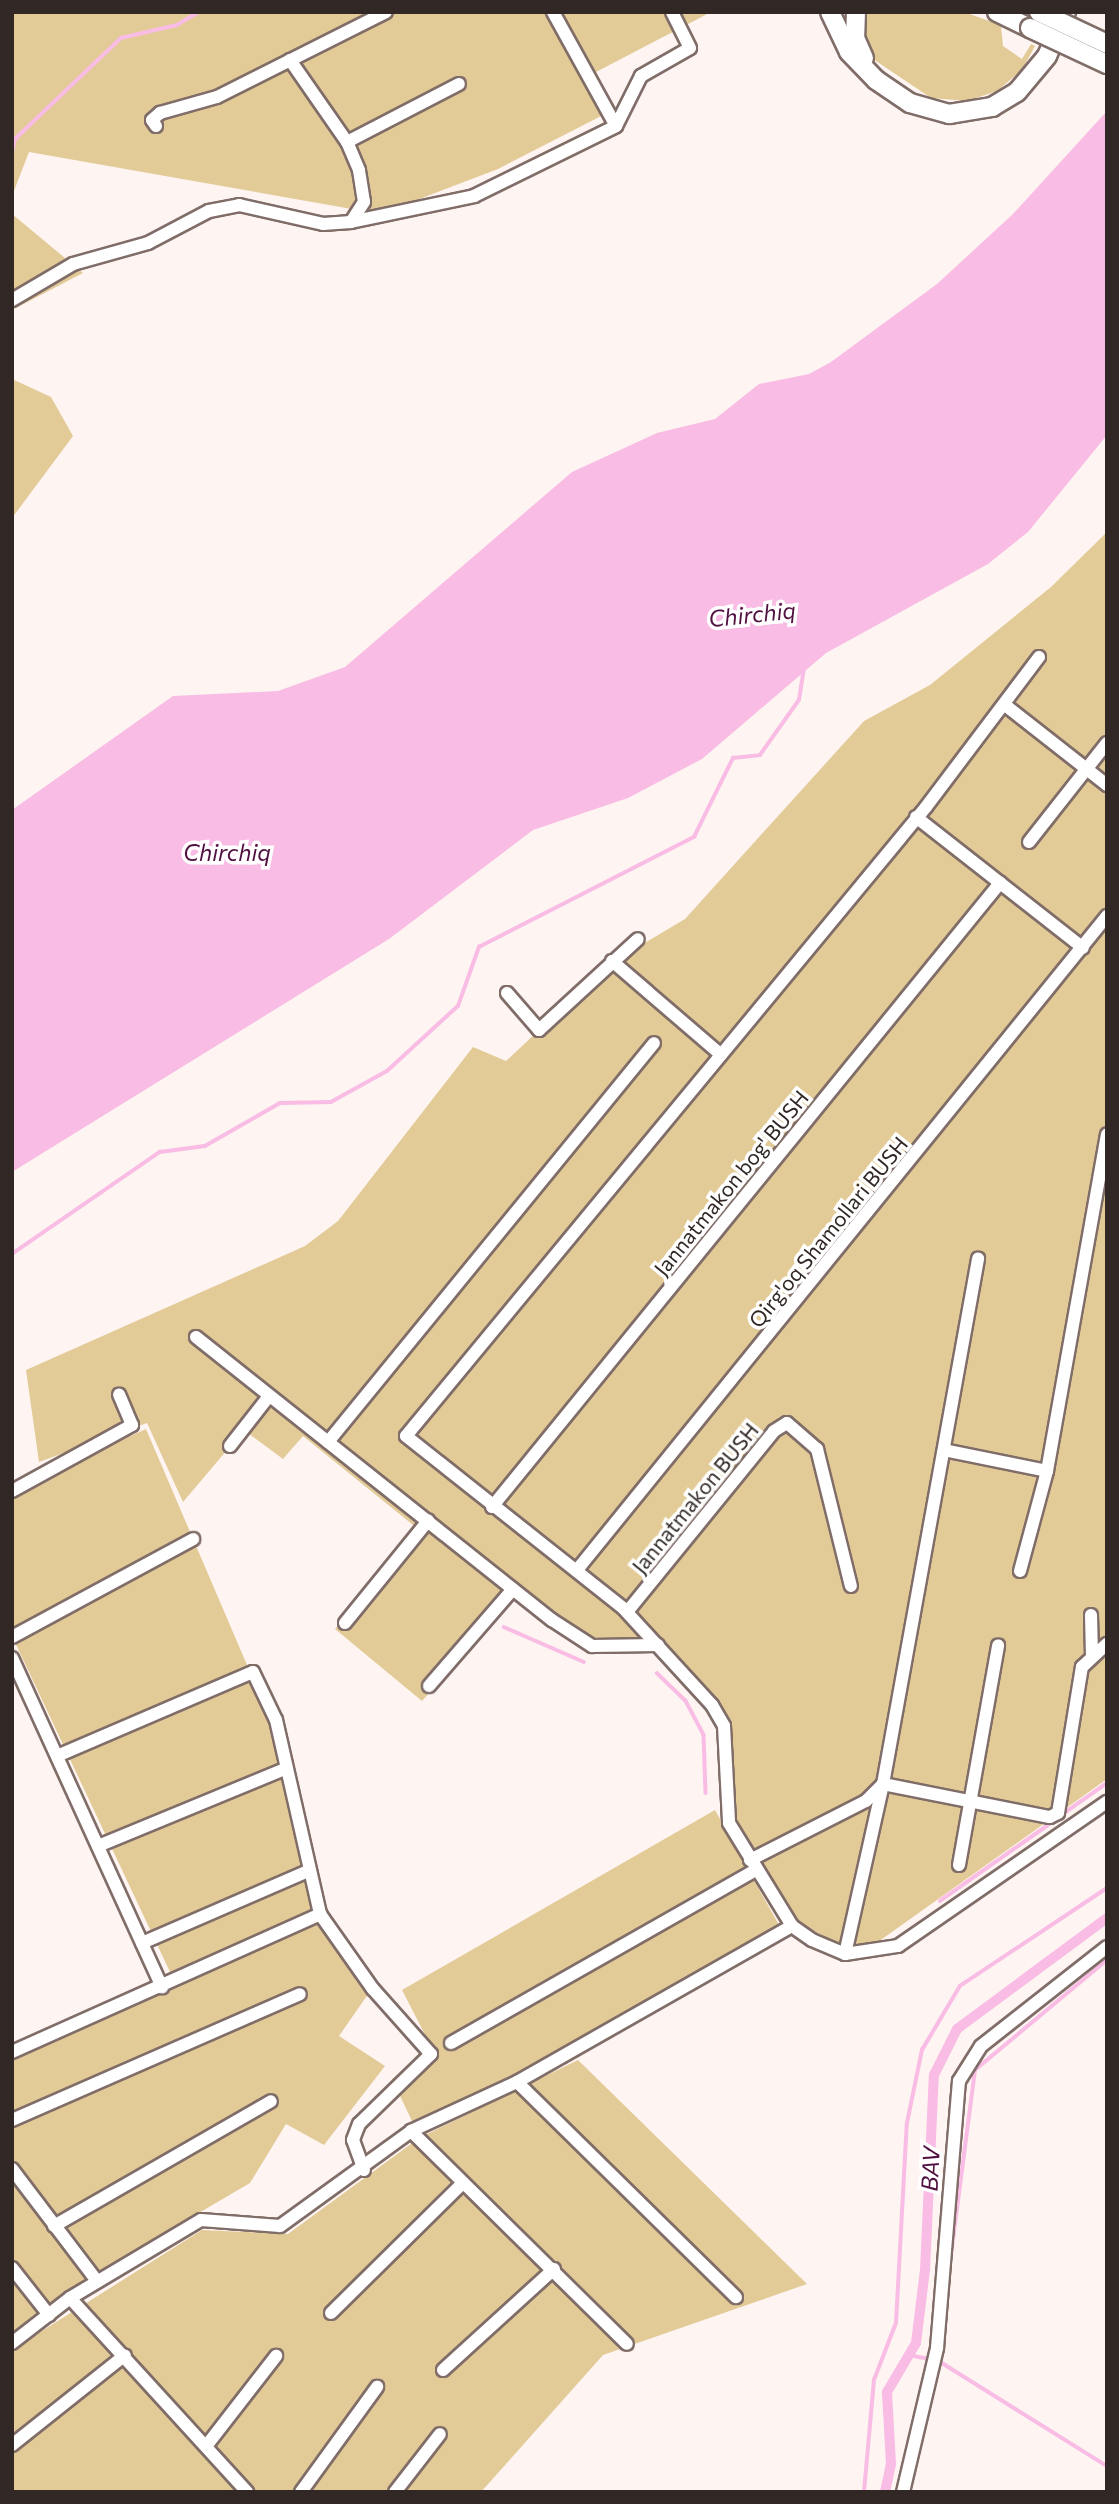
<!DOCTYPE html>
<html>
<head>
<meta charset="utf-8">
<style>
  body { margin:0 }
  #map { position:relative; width:1119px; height:2504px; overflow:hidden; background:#fef4f2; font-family:Commissioner,sans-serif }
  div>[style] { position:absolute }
  .green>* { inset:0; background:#e3cb98 }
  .water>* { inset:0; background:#f9bce4 }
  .stream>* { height:3.5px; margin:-1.75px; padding:0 1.75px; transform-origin:1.75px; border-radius:1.75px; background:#f9bce4 }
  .canal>* { height:10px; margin:-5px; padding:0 5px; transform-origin:5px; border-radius:5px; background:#f9bce4 }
  .roads { filter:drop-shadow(2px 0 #806d68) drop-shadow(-2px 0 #806d68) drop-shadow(0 2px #806d68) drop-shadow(0 -2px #806d68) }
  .minor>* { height:12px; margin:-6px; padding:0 6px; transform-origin:6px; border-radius:6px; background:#fff }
  .highway>* { height:18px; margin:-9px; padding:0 9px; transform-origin:9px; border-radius:9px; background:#fff }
  .bridges { filter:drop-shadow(2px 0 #806d68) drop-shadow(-2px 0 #806d68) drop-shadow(0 2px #806d68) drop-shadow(0 -2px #806d68) }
  .highway-bridge>* { height:18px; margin:-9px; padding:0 9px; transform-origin:9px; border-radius:9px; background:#fff }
  span { translate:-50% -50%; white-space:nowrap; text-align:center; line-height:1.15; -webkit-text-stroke:7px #fff; paint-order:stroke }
  .street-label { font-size:21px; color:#312826 }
  .water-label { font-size:23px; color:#501040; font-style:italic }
  .frame { position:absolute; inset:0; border:14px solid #312826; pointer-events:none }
</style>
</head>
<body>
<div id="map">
  <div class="green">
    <i style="clip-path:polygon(12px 12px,711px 12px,596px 72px,611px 111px,498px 169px,380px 214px,29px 152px,12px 196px)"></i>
    <i style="clip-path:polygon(860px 12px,964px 12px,1009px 28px,1001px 27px,1003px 46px,1022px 59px,1031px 44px,1035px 46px,1022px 70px,997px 91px,967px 101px,931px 98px,873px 59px)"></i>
    <i style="clip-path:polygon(12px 214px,83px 273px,12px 310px)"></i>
    <i style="clip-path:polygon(12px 379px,51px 397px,73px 436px,12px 518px)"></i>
    <i style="clip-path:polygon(1107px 532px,1107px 1779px,868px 1949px,843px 1948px,788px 1915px,735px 1820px,730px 1723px,713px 1696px,656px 1645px,593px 1643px,516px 1594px,422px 1701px,335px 1629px,418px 1529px,303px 1436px,283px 1459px,244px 1430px,183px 1502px,147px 1423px,39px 1462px,26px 1370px,305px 1246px,338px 1221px,473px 1047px,506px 1061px,611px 963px,685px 919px,864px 721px,930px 685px,1051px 587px)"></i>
    <i style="clip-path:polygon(146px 1429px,289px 1763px,319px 1909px,373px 1987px,339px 2036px,385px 2066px,324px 2145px,286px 2124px,250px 2183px,86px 2279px,12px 2335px,12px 2046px,170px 1972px,12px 1636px,12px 1489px)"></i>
    <i style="clip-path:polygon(715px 1810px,780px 1927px,504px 2084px,413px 2123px,392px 2079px,433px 2050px,402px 1990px)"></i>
    <i style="clip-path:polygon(578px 2060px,807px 2284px,603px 2355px,481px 2492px,12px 2492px,12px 2353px,34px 2336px,202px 2230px,288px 2234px,419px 2138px)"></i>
  </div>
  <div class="water">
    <i style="clip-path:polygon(1107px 111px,1107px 435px,1028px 532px,988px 564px,826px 653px,702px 759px,628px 798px,533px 830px,389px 939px,12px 1172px,12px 810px,173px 696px,278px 691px,345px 667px,572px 472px,657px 433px,715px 419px,759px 384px,809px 374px,831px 362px,937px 284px,1013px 214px)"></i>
  </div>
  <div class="stream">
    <i style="left:12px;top:153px;width:14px;rotate:-78deg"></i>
    <i style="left:15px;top:139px;width:146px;rotate:-43.6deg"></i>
    <i style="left:121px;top:38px;width:57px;rotate:-13.1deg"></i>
    <i style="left:177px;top:25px;width:26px;rotate:-31deg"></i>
    <i style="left:12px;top:1254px;width:180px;rotate:-34.6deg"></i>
    <i style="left:160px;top:1152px;width:45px;rotate:-7.6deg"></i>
    <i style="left:205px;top:1146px;width:86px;rotate:-29.8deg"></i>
    <i style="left:280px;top:1103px;width:51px;rotate:-1.1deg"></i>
    <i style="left:331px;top:1102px;width:64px;rotate:-29deg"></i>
    <i style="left:387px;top:1071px;width:96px;rotate:-42.5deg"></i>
    <i style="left:458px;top:1006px;width:63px;rotate:-70.4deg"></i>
    <i style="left:479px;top:947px;width:242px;rotate:-27.1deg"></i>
    <i style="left:694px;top:837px;width:88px;rotate:-63.7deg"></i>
    <i style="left:733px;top:758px;width:27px;rotate:-6deg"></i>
    <i style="left:760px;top:755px;width:67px;rotate:-54.7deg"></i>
    <i style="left:799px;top:700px;width:30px;rotate:-81deg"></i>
    <i style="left:504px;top:1627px;width:87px;rotate:23.6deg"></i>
    <i style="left:657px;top:1673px;width:40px;rotate:44deg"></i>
    <i style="left:686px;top:1701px;width:38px;rotate:62deg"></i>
    <i style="left:704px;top:1735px;width:58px;rotate:88deg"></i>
    <i style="left:1063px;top:1814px;width:54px;rotate:-35.2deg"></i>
    <i style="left:940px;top:1901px;width:139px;rotate:-35.1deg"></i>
    <i style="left:951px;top:2255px;width:187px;rotate:-82.6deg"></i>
    <i style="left:975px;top:2070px;width:172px;rotate:-39.8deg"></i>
    <i style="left:909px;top:2355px;width:31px;rotate:11deg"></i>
    <i style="left:939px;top:2361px;width:198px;rotate:32deg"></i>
    <i style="left:864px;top:2492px;width:112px;rotate:-84.9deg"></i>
    <i style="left:874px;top:2380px;width:61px;rotate:-68.9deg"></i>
    <i style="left:896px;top:2323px;width:200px;rotate:-86.9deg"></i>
    <i style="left:907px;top:2123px;width:75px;rotate:-78.4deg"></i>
    <i style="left:922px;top:2050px;width:74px;rotate:-59.3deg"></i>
    <i style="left:960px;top:1986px;width:177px;rotate:-33.7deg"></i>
  </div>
  <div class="canal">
    <i style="left:885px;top:2492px;width:29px;rotate:-78deg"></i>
    <i style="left:891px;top:2464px;width:72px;rotate:-93.2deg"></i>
    <i style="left:887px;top:2392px;width:57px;rotate:-59.4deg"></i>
    <i style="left:916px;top:2343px;width:74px;rotate:-83deg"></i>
    <i style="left:925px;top:2270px;width:195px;rotate:-87.4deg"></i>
    <i style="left:934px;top:2075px;width:51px;rotate:-63.4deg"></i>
    <i style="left:957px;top:2029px;width:187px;rotate:-36.5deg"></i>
  </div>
  <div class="roads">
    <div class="minor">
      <i style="left:553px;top:12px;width:130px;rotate:61.1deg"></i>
      <i style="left:156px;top:126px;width:7px;rotate:-124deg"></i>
      <i style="left:152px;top:120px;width:11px;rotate:-41deg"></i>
      <i style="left:160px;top:113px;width:59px;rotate:-15.7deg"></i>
      <i style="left:217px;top:97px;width:189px;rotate:-26.7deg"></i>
      <i style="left:347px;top:142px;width:126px;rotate:-27.4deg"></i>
      <i style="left:351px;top:222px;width:126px;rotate:-11.9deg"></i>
      <i style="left:474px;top:196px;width:158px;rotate:-26.2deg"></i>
      <i style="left:616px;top:126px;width:56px;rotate:-63.4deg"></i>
      <i style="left:641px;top:76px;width:56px;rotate:-29.7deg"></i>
      <i style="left:690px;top:48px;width:40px;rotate:-116.6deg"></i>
      <i style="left:12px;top:300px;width:71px;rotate:-30.5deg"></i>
      <i style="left:73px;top:264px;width:78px;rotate:-15.6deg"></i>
      <i style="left:148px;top:243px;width:69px;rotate:-27.7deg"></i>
      <i style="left:209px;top:211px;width:31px;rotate:-11deg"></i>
      <i style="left:239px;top:205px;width:86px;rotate:12.7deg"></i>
      <i style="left:323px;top:224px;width:28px;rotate:-4deg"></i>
      <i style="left:351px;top:222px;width:24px;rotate:-57deg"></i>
      <i style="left:364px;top:202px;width:32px;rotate:-99deg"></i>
      <i style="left:359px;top:170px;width:30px;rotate:-113deg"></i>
      <i style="left:347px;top:142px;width:100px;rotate:-124.8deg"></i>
      <i style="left:1039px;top:657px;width:188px;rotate:127deg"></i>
      <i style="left:926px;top:807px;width:816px;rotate:129.58deg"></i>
      <i style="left:406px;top:1436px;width:277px;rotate:38.4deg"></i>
      <i style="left:623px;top:1608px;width:132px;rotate:47.5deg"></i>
      <i style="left:712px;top:1705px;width:24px;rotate:60deg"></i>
      <i style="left:724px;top:1726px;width:97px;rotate:87deg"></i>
      <i style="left:729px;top:1823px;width:121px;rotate:58.5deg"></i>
      <i style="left:792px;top:1926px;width:24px;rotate:35deg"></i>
      <i style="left:812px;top:1940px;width:36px;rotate:23deg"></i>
      <i style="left:845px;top:1954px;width:54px;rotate:-8.6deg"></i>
      <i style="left:898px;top:1946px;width:254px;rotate:-34.6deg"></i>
      <i style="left:1005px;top:705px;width:130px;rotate:38.1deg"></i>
      <i style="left:916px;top:817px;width:212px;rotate:38.1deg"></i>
      <i style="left:1029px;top:842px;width:126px;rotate:-51.8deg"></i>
      <i style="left:612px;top:961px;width:143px;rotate:40.7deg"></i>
      <i style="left:507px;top:993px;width:49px;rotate:49.1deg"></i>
      <i style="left:539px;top:1030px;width:134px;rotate:-42.6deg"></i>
      <i style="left:196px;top:1337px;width:455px;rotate:38.5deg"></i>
      <i style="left:552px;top:1620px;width:48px;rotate:33deg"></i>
      <i style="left:592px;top:1646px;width:66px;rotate:-0.9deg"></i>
      <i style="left:328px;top:1442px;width:515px;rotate:-50.75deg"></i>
      <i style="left:230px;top:1446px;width:63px;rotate:-52deg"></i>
      <i style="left:944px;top:1450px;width:105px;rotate:11.5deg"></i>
      <i style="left:12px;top:1491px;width:137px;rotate:-28.8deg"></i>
      <i style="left:132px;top:1425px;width:33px;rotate:-113deg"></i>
      <i style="left:492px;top:1507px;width:805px;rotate:-50.85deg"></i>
      <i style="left:577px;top:1570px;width:842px;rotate:-50.98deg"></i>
      <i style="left:1020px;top:1571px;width:104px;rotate:-74.9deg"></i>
      <i style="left:1047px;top:1471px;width:342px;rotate:-79.9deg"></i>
      <i style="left:627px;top:1612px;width:233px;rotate:-50.9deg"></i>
      <i style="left:774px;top:1431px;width:15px;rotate:-32deg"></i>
      <i style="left:787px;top:1423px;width:40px;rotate:41deg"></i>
      <i style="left:817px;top:1449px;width:141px;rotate:76.1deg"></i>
      <i style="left:1091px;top:1615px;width:40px;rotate:88.6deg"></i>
      <i style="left:345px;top:1623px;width:132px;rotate:-50.9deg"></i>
      <i style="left:12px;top:1637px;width:206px;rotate:-28.4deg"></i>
      <i style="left:12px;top:1658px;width:362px;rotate:65.5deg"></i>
      <i style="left:429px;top:1686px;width:128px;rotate:-49.1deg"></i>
      <i style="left:57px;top:1756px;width:213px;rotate:-23.2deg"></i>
      <i style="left:253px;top:1672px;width:53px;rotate:64.4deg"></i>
      <i style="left:276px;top:1720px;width:199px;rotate:77.2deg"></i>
      <i style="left:320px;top:1914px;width:92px;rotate:54.8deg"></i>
      <i style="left:373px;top:1989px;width:87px;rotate:48.3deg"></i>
      <i style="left:431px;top:2054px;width:100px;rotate:135.8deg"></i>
      <i style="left:359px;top:2124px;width:17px;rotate:111deg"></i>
      <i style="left:353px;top:2140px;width:32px;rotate:70deg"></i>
      <i style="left:98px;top:1846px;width:204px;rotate:-22.4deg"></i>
      <i style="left:750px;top:1860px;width:130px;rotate:-27deg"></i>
      <i style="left:866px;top:1801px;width:24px;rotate:-45deg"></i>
      <i style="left:883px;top:1784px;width:170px;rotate:11.2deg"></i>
      <i style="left:1050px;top:1817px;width:9px;rotate:-27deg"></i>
      <i style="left:1058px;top:1813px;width:148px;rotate:-80.7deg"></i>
      <i style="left:1082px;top:1667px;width:34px;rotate:-43deg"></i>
      <i style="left:959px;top:1865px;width:223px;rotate:-79.9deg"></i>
      <i style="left:142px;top:1943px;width:181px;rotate:-23.4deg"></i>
      <i style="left:845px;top:1954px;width:174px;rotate:-77.4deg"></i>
      <i style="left:883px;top:1784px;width:534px;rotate:-79.74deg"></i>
      <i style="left:451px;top:2043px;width:351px;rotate:-29.6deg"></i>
      <i style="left:12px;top:2052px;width:338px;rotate:-24.1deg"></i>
      <i style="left:517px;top:2082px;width:307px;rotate:44.5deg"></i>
      <i style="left:12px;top:2120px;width:314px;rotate:-23.6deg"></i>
      <i style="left:411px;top:2131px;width:303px;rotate:44.6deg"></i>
      <i style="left:12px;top:2169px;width:141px;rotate:52.8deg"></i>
      <i style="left:54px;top:2226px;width:250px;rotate:-29.9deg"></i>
      <i style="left:12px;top:2268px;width:60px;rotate:51.8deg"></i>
      <i style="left:70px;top:2298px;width:263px;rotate:47.6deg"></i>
      <i style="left:331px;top:2313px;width:184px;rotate:-44.6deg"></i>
      <i style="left:12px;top:2343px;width:73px;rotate:-37.8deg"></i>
      <i style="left:70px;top:2298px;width:152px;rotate:-30.8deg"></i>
      <i style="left:201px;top:2220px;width:79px;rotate:4.3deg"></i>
      <i style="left:280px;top:2226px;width:162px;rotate:-35.9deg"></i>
      <i style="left:411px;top:2131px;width:117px;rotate:-24.8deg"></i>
      <i style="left:517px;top:2082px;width:316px;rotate:-29.6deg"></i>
      <i style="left:443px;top:2370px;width:150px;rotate:-42.3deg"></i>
      <i style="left:12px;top:2445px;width:144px;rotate:-38.5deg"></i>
      <i style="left:207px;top:2445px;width:113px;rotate:-52.2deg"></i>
      <i style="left:301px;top:2492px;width:130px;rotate:-54.1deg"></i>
      <i style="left:395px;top:2492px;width:73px;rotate:-52.2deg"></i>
      <i style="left:903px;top:2492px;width:148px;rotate:-76.7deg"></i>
      <i style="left:937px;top:2348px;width:268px;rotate:-85.3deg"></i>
      <i style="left:959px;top:2081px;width:41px;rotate:-57.8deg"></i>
      <i style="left:981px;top:2046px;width:160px;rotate:-38.2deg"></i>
    </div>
    <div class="highway">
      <i style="left:830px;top:12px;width:44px;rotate:64.6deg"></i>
      <i style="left:849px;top:52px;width:39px;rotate:46deg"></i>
      <i style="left:876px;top:80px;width:41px;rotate:34.1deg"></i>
      <i style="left:910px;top:103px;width:41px;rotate:15.8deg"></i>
      <i style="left:949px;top:114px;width:44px;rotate:-9.2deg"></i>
      <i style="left:992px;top:107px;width:29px;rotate:-31deg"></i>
      <i style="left:1017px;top:92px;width:47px;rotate:-50.2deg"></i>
      <i style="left:1047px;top:56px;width:48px;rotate:-66.6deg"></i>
      <i style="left:856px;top:12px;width:26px;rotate:92deg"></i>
      <i style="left:855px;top:38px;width:22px;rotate:66deg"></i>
      <i style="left:997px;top:12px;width:37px;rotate:26deg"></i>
    </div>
  </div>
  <div class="bridges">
    <div class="highway-bridge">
      <i style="left:1039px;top:12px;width:75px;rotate:25.2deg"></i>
      <i style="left:1030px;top:28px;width:85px;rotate:25.1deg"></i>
    </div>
  </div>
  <div class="street-label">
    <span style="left:731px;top:1183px;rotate:-51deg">Jannatmakon bog' BUSH</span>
    <span style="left:828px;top:1232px;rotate:-51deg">Qirg'oq Shamollari BUSH</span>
    <span style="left:695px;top:1498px;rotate:-51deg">Jannatmakon BUSH</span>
  </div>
  <div class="water-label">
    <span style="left:752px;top:614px;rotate:-6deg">Chirchiq</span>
    <span style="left:227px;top:852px">Chirchiq</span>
    <span style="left:930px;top:2169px;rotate:-87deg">BAV</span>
  </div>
  <div class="frame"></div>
</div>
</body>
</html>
